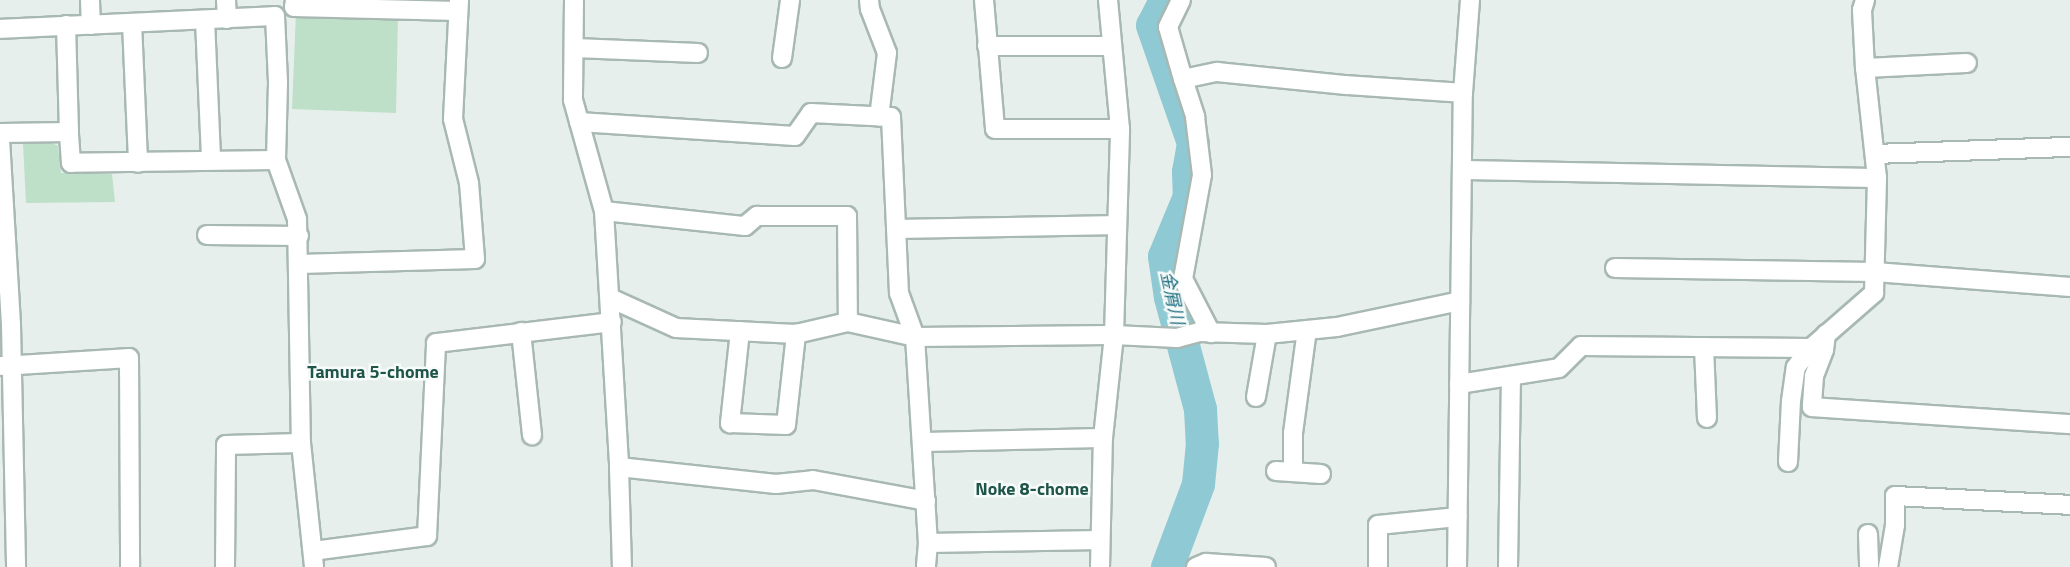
<!DOCTYPE html>
<html>
<head>
<meta charset="utf-8">
<style>
  body { margin:0 }
  #map { position:relative; width:2070px; height:567px; overflow:hidden; background:#e6efeb; font-family:"Titillium Web","Noto Sans JP",sans-serif }
  div>[style] { position:absolute }
  .green>* { inset:0; background:#bfe0c8 }
  .river>* { height:33px; margin:-16.5px; padding:0 16.5px; transform-origin:16.5px; border-radius:16.5px; background:#8ec9d4 }
  .roads { filter:drop-shadow(2px 0 #a8b8b2) drop-shadow(-2px 0 #a8b8b2) drop-shadow(0 2px #a8b8b2) drop-shadow(0 -2px #a8b8b2) }
  .minor>* { height:18px; margin:-9px; padding:0 9px; transform-origin:9px; border-radius:9px; background:#fff }
  span { translate:-50% -50%; white-space:nowrap; text-align:center; line-height:1.15; -webkit-text-stroke:5px #f7fbf9; paint-order:stroke }
  .water-label { font-size:18px; color:#1c6f80; font-style:italic }
  .neighbourhood-label { font-size:18px; color:#1f5548; font-weight:700 }
</style>
</head>
<body>
<div id="map">
  <div class="green">
    <i style="clip-path:polygon(296px 12px,398px 16px,396px 113px,292px 109px)"></i>
    <i style="clip-path:polygon(52px 143px,58px 146px,61px 173px,112px 174px,115px 202px,26px 203px,23px 144px)"></i>
  </div>
  <div class="river">
    <i style="left:1165px;top:0;width:28px;rotate:117deg"></i>
    <i style="left:1152px;top:25px;width:125px;rotate:70.8deg"></i>
    <i style="left:1193px;top:143px;width:29px;rotate:100deg"></i>
    <i style="left:1188px;top:172px;width:24px;rotate:88deg"></i>
    <i style="left:1189px;top:196px;width:65px;rotate:112.6deg"></i>
    <i style="left:1164px;top:256px;width:41px;rotate:81.7deg"></i>
    <i style="left:1170px;top:297px;width:116px;rotate:75deg"></i>
    <i style="left:1200px;top:409px;width:34px;rotate:87deg"></i>
    <i style="left:1202px;top:443px;width:41px;rotate:95.6deg"></i>
    <i style="left:1198px;top:484px;width:89px;rotate:110.5deg"></i>
  </div>
  <div class="roads">
    <div class="minor">
      <i style="left:90px;top:0;width:25px;rotate:88deg"></i>
      <i style="left:226px;top:0;width:19px;rotate:87deg"></i>
      <i style="left:295px;top:0;width:7px;rotate:98deg"></i>
      <i style="left:294px;top:7px;width:164px;rotate:1.4deg"></i>
      <i style="left:574px;top:0;width:100px;rotate:90.6deg"></i>
      <i style="left:573px;top:100px;width:115px;rotate:74.4deg"></i>
      <i style="left:604px;top:211px;width:256px;rotate:86.6deg"></i>
      <i style="left:619px;top:467px;width:100px;rotate:88.3deg"></i>
      <i style="left:869px;top:0;width:9px;rotate:84deg"></i>
      <i style="left:870px;top:9px;width:47px;rotate:68.9deg"></i>
      <i style="left:887px;top:53px;width:64px;rotate:97.1deg"></i>
      <i style="left:984px;top:0;width:129px;rotate:85.1deg"></i>
      <i style="left:995px;top:129px;width:125px"></i>
      <i style="left:1181px;top:0;width:30px;rotate:116deg"></i>
      <i style="left:1168px;top:27px;width:54px;rotate:73.9deg"></i>
      <i style="left:1183px;top:79px;width:35px;rotate:-12deg"></i>
      <i style="left:1217px;top:72px;width:130px;rotate:5.8deg"></i>
      <i style="left:1346px;top:85px;width:117px;rotate:3.9deg"></i>
      <i style="left:205px;top:20px;width:140px;rotate:87.5deg"></i>
      <i style="left:132px;top:23px;width:140px;rotate:87.5deg"></i>
      <i style="left:66px;top:25px;width:107px;rotate:88.4deg"></i>
      <i style="left:0;top:29px;width:275px;rotate:-2.7deg"></i>
      <i style="left:275px;top:16px;width:67px;rotate:87.4deg"></i>
      <i style="left:278px;top:83px;width:77px;rotate:91.5deg"></i>
      <i style="left:276px;top:160px;width:205px;rotate:179.2deg"></i>
      <i style="left:71px;top:163px;width:31px;rotate:-94deg"></i>
      <i style="left:69px;top:132px;width:69px;rotate:179.2deg"></i>
      <i style="left:987px;top:46px;width:125px"></i>
      <i style="left:575px;top:48px;width:123px;rotate:2.3deg"></i>
      <i style="left:782px;top:58px;width:59px;rotate:-82.1deg"></i>
      <i style="left:1865px;top:68px;width:102px;rotate:-2.8deg"></i>
      <i style="left:1183px;top:79px;width:40px;rotate:72deg"></i>
      <i style="left:1195px;top:117px;width:58px;rotate:83.1deg"></i>
      <i style="left:1202px;top:175px;width:106px;rotate:100.4deg"></i>
      <i style="left:1183px;top:279px;width:61px;rotate:62.6deg"></i>
      <i style="left:579px;top:122px;width:216px;rotate:3.7deg"></i>
      <i style="left:795px;top:136px;width:28px;rotate:-55deg"></i>
      <i style="left:811px;top:113px;width:80px;rotate:2.9deg"></i>
      <i style="left:891px;top:117px;width:176px;rotate:87.4deg"></i>
      <i style="left:899px;top:293px;width:47px;rotate:70deg"></i>
      <i style="left:915px;top:337px;width:206px;rotate:86.4deg"></i>
      <i style="left:928px;top:543px;width:24px;rotate:95deg"></i>
      <i style="left:0;top:139px;width:186px;rotate:86.6deg"></i>
      <i style="left:11px;top:325px;width:242px;rotate:88.8deg"></i>
      <i style="left:1875px;top:154px;width:195px;rotate:-2.1deg"></i>
      <i style="left:276px;top:160px;width:63px;rotate:70.4deg"></i>
      <i style="left:297px;top:219px;width:224px;rotate:89deg"></i>
      <i style="left:301px;top:443px;width:125px;rotate:84deg"></i>
      <i style="left:1462px;top:170px;width:415px;rotate:1.1deg"></i>
      <i style="left:604px;top:211px;width:142px;rotate:6.1deg"></i>
      <i style="left:745px;top:226px;width:16px;rotate:-40deg"></i>
      <i style="left:757px;top:216px;width:90px"></i>
      <i style="left:847px;top:216px;width:106px;rotate:89.5deg"></i>
      <i style="left:896px;top:229px;width:221px;rotate:-1deg"></i>
      <i style="left:207px;top:235px;width:92px;rotate:0.6deg"></i>
      <i style="left:299px;top:264px;width:176px;rotate:-1.6deg"></i>
      <i style="left:475px;top:259px;width:76px;rotate:-94.5deg"></i>
      <i style="left:469px;top:183px;width:66px;rotate:-104deg"></i>
      <i style="left:453px;top:119px;width:119px;rotate:-87.1deg"></i>
      <i style="left:1615px;top:268px;width:260px;rotate:0.9deg"></i>
      <i style="left:1875px;top:272px;width:196px;rotate:4.4deg"></i>
      <i style="left:610px;top:298px;width:72px;rotate:24.4deg"></i>
      <i style="left:676px;top:328px;width:120px;rotate:2.9deg"></i>
      <i style="left:796px;top:334px;width:53px;rotate:-13deg"></i>
      <i style="left:848px;top:322px;width:69px;rotate:12.6deg"></i>
      <i style="left:915px;top:337px;width:199px;rotate:-0.6deg"></i>
      <i style="left:1114px;top:335px;width:63px;rotate:2.7deg"></i>
      <i style="left:1177px;top:338px;width:23px;rotate:-15deg"></i>
      <i style="left:1199px;top:332px;width:68px;rotate:1.7deg"></i>
      <i style="left:1267px;top:334px;width:70px;rotate:-5.7deg"></i>
      <i style="left:1337px;top:327px;width:126px;rotate:-11.9deg"></i>
      <i style="left:740px;top:331px;width:93px;rotate:96.2deg"></i>
      <i style="left:730px;top:423px;width:56px;rotate:2deg"></i>
      <i style="left:786px;top:425px;width:92px;rotate:-83.7deg"></i>
      <i style="left:521px;top:332px;width:104px;rotate:83.9deg"></i>
      <i style="left:1826px;top:334px;width:16px;rotate:97deg"></i>
      <i style="left:1824px;top:350px;width:28px;rotate:111deg"></i>
      <i style="left:1814px;top:376px;width:31px;rotate:94deg"></i>
      <i style="left:1812px;top:407px;width:259px;rotate:3.8deg"></i>
      <i style="left:1704px;top:347px;width:71px;rotate:87.6deg"></i>
      <i style="left:1px;top:366px;width:128px;rotate:-3.6deg"></i>
      <i style="left:129px;top:358px;width:209px;rotate:89.7deg"></i>
      <i style="left:1459px;top:384px;width:101px;rotate:-9.1deg"></i>
      <i style="left:1559px;top:368px;width:31px;rotate:-45deg"></i>
      <i style="left:1581px;top:346px;width:230px;rotate:0.5deg"></i>
      <i style="left:1811px;top:348px;width:84px;rotate:-41.1deg"></i>
      <i style="left:1874px;top:293px;width:115px;rotate:-88.5deg"></i>
      <i style="left:1877px;top:178px;width:111px;rotate:-96.2deg"></i>
      <i style="left:1865px;top:68px;width:58px;rotate:-93deg"></i>
      <i style="left:1862px;top:10px;width:10px;rotate:-73deg"></i>
      <i style="left:1256px;top:397px;width:64px;rotate:-80.1deg"></i>
      <i style="left:922px;top:442px;width:181px;rotate:-1.3deg"></i>
      <i style="left:1788px;top:462px;width:61px;rotate:-87.2deg"></i>
      <i style="left:1791px;top:401px;width:34px;rotate:-82deg"></i>
      <i style="left:1796px;top:367px;width:24px;rotate:-52deg"></i>
      <i style="left:619px;top:467px;width:158px;rotate:6.2deg"></i>
      <i style="left:776px;top:484px;width:37px;rotate:-6deg"></i>
      <i style="left:813px;top:480px;width:115px;rotate:10.5deg"></i>
      <i style="left:1276px;top:471px;width:45px;rotate:3.8deg"></i>
      <i style="left:1293px;top:472px;width:39px;rotate:-90deg"></i>
      <i style="left:1293px;top:433px;width:104px;rotate:-82.3deg"></i>
      <i style="left:1868px;top:534px;width:33px;rotate:88deg"></i>
      <i style="left:928px;top:543px;width:172px;rotate:-1deg"></i>
      <i style="left:313px;top:551px;width:115px;rotate:-7.5deg"></i>
      <i style="left:427px;top:536px;width:193px;rotate:-87.3deg"></i>
      <i style="left:436px;top:343px;width:177px;rotate:-6.8deg"></i>
      <i style="left:225px;top:567px;width:122px;rotate:-89.5deg"></i>
      <i style="left:226px;top:445px;width:75px;rotate:-1.5deg"></i>
      <i style="left:1100px;top:567px;width:129px;rotate:-88.7deg"></i>
      <i style="left:1103px;top:438px;width:104px;rotate:-83.9deg"></i>
      <i style="left:1114px;top:335px;width:206px;rotate:-88.3deg"></i>
      <i style="left:1120px;top:129px;width:130px;rotate:-95.3deg"></i>
      <i style="left:1196px;top:567px;width:11px;rotate:-22deg"></i>
      <i style="left:1206px;top:563px;width:60px;rotate:3.8deg"></i>
      <i style="left:1378px;top:567px;width:42px;rotate:-90deg"></i>
      <i style="left:1378px;top:525px;width:80px;rotate:-5.7deg"></i>
      <i style="left:1457px;top:567px;width:474px;rotate:-89.3deg"></i>
      <i style="left:1463px;top:93px;width:93px;rotate:-85.7deg"></i>
      <i style="left:1508px;top:567px;width:191px;rotate:-89.1deg"></i>
      <i style="left:1888px;top:567px;width:43px;rotate:-80.5deg"></i>
      <i style="left:1895px;top:525px;width:29px;rotate:-90deg"></i>
      <i style="left:1895px;top:496px;width:175px;rotate:2.9deg"></i>
    </div>
  </div>
  <div class="water-label">
    <span style="left:1172px;top:298px;rotate:78deg">金屑川</span>
  </div>
  <div class="neighbourhood-label">
    <span style="left:373px;top:372px">Tamura 5-chome</span>
    <span style="left:1032px;top:489px">Noke 8-chome</span>
  </div>
</div>
</body>
</html>
